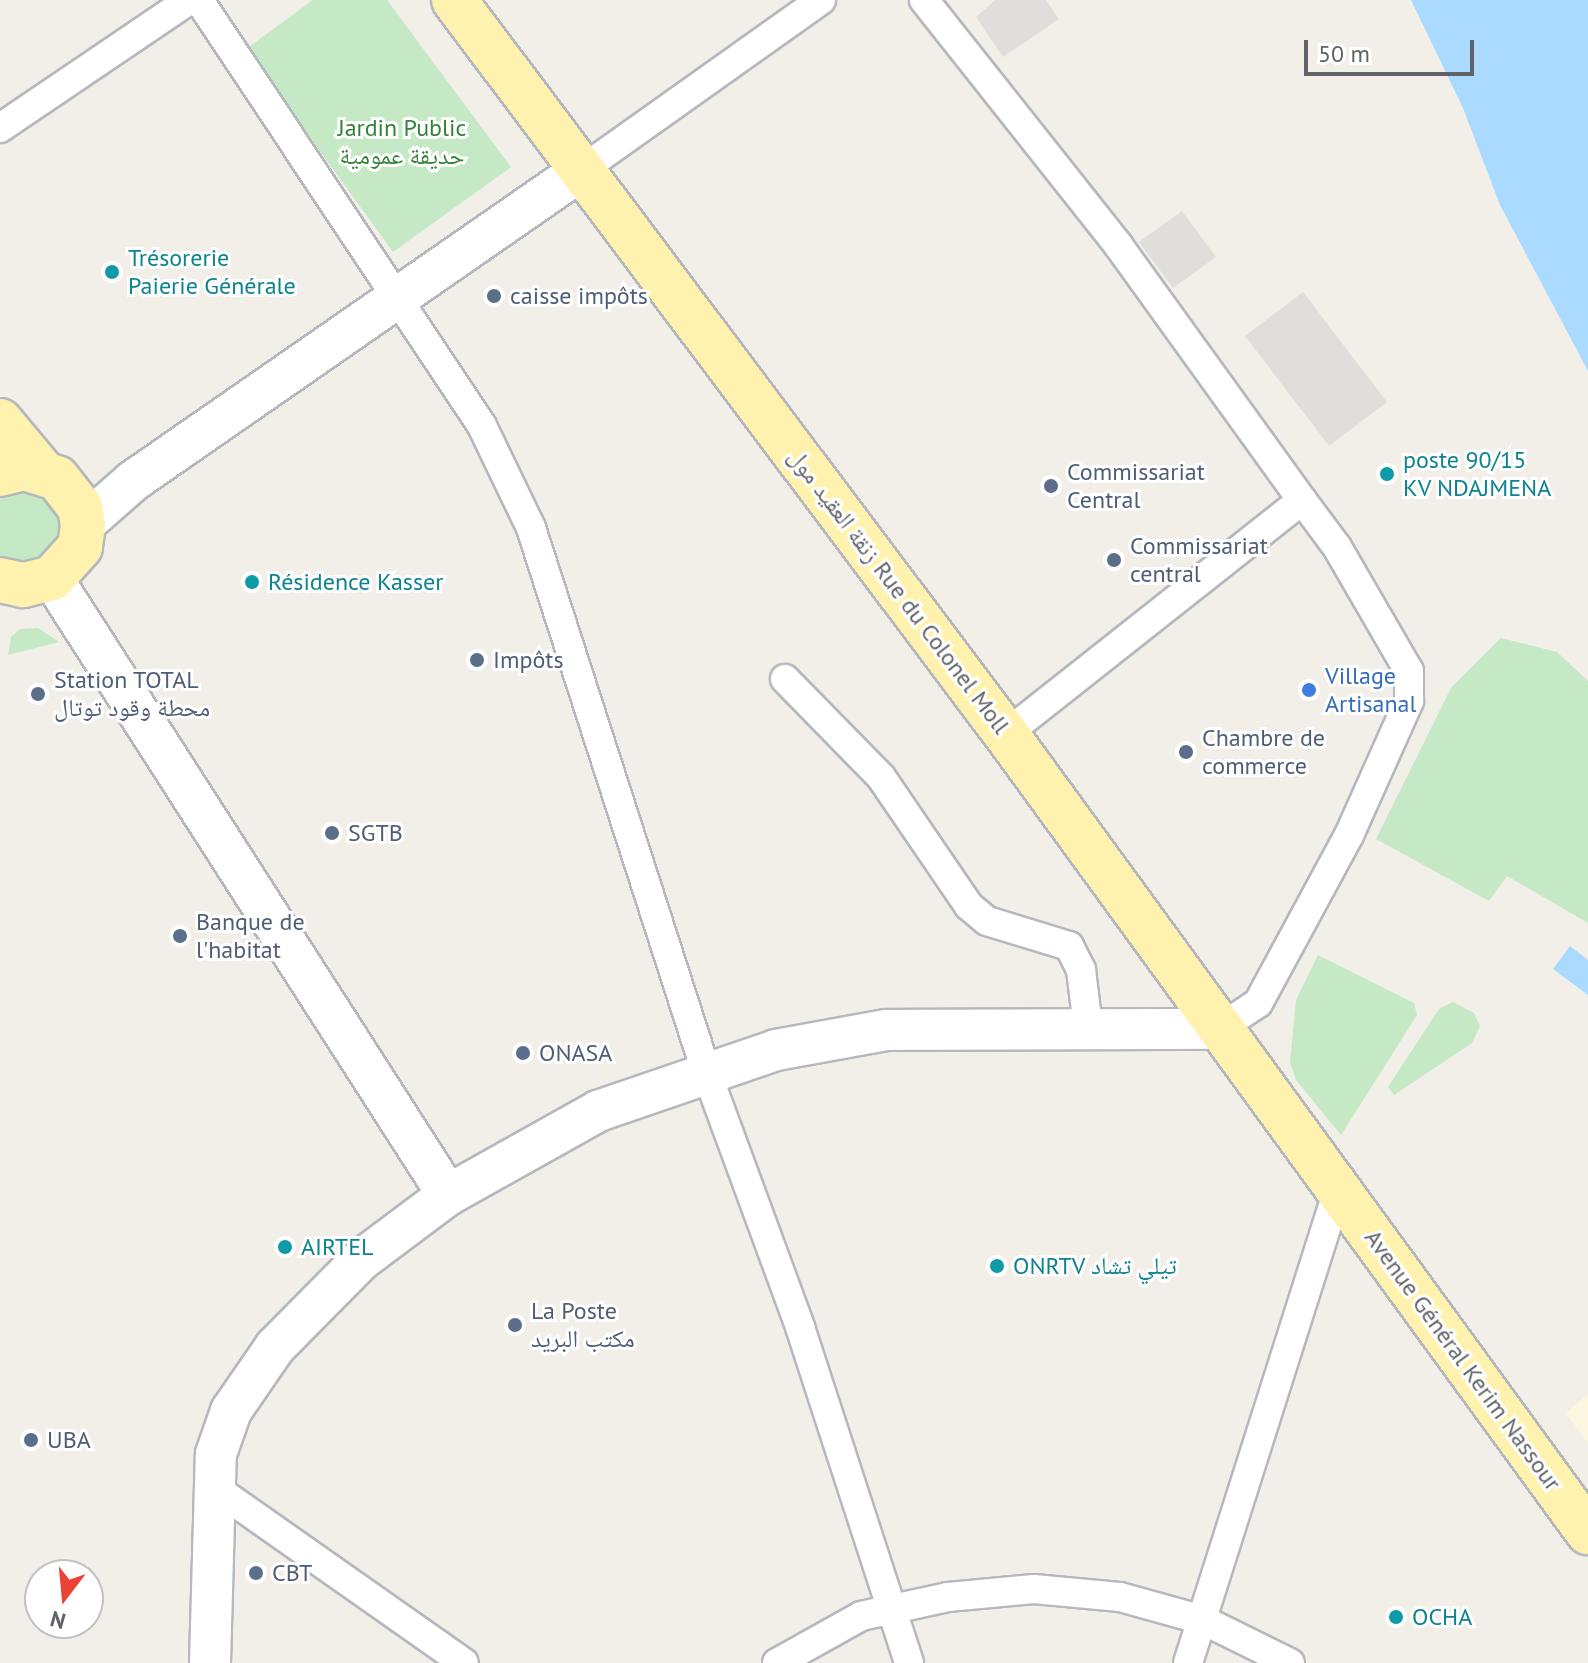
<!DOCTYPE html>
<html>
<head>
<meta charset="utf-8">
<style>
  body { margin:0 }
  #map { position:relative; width:1588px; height:1663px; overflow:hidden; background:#f1efe8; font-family:"PT Sans","Noto Naskh Arabic",sans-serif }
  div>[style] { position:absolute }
  .commercial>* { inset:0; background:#fef7e0 }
  .industrial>* { inset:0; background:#e0deda }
  .green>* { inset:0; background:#c5e8c5 }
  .water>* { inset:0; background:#aadaff }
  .roads { filter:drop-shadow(2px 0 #b5b8bc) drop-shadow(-2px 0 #b5b8bc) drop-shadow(0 2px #b5b8bc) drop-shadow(0 -2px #b5b8bc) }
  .street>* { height:28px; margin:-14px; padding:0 14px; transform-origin:14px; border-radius:14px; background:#fff }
  .secondary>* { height:40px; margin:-20px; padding:0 20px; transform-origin:20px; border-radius:20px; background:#fff }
  .primary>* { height:44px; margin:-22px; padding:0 22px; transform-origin:22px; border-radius:22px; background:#fff2af }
  .dots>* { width:22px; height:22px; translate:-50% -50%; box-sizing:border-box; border:4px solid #fff; border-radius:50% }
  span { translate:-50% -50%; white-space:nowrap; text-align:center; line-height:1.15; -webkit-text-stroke:6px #fff; paint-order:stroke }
  .park-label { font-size:24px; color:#348238 }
  .culture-label { font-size:24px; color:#0d838f }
  .left { translate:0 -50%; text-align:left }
  .service-label { font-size:24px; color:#4e5e75 }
  .street-label { font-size:24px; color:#5f6368 }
  .shop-label { font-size:24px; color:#366cbe }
  .north { position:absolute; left:24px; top:1559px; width:80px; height:80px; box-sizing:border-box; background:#fff; border:2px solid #bfc1c3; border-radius:50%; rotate:196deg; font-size:22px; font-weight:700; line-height:32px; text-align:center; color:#5f6368 }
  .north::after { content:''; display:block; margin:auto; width:28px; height:36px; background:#ea4335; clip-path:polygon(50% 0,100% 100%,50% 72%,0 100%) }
  .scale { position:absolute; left:1304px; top:40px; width:170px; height:36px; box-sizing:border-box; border:4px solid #5f6368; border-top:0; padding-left:10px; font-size:24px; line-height:28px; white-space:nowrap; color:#5f6368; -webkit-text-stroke:6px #fff; paint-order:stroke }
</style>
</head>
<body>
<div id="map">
  <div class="commercial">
    <i style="clip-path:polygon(1588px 1394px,1588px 1443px,1566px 1413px)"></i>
  </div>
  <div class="industrial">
    <i style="clip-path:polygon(995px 0,1046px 0,1059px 19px,1003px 57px,976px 17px)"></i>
    <i style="clip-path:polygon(1182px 211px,1216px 257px,1173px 288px,1139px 242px)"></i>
    <i style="clip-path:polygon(1303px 292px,1387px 402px,1329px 446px,1245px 336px)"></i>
  </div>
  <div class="green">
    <i style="clip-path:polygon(313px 0,387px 0,511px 167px,393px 252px,246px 49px)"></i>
    <i style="clip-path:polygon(0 484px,66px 498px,61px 558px,0 566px)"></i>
    <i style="clip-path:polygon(38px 628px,59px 642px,8px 655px,11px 637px,20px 629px)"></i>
    <i style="clip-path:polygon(1501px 638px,1557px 652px,1588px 681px,1588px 923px,1507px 876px,1489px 901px,1376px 839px,1451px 688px)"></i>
    <i style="clip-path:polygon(1318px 955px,1414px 1003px,1417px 1015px,1341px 1135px,1296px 1080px,1290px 1062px,1296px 1000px)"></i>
    <i style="clip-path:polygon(1453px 1002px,1474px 1013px,1480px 1026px,1472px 1043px,1394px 1095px,1388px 1087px,1439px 1009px)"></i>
  </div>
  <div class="water">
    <i style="clip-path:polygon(1411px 0,1588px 0,1588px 371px,1500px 205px,1463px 108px)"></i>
    <i style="clip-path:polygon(1570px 946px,1588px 960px,1588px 995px,1553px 969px)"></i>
  </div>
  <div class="roads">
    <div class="street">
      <i style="left:199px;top:0;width:511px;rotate:56.4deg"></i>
      <i style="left:482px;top:426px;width:113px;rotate:64.3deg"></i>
      <i style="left:531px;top:528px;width:571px;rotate:72.14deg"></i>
      <i style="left:706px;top:1071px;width:273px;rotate:69.8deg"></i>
      <i style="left:800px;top:1327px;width:353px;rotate:72deg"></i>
      <i style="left:924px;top:0;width:313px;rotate:51.6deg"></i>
      <i style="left:1118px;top:245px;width:314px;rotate:54.2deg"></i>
      <i style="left:0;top:128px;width:228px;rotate:-34.1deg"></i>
      <i style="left:583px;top:169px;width:292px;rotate:-35.4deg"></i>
      <i style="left:785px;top:679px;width:137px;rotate:45.6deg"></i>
      <i style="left:881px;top:777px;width:156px;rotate:55.7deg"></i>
      <i style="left:969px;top:906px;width:23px;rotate:40deg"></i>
      <i style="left:987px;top:921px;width:86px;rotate:17deg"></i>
      <i style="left:1069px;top:946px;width:27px;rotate:63deg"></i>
      <i style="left:1081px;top:970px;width:57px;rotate:83deg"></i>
      <i style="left:1006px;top:734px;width:377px;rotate:-38.3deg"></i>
      <i style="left:1302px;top:500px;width:59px;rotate:53.3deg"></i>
      <i style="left:1337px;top:547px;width:143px;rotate:59.9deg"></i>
      <i style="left:1409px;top:671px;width:30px;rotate:90deg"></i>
      <i style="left:1409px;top:701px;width:147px;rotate:114.1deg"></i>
      <i style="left:1349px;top:835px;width:191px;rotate:118.4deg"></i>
      <i style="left:1258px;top:1003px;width:47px;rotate:146.3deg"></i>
      <i style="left:215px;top:1488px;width:304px;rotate:35.1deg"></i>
      <i style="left:777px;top:1663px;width:96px;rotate:-29.2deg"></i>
      <i style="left:861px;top:1616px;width:89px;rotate:-12.3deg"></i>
      <i style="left:948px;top:1597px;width:86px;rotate:-5.3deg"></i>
      <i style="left:1034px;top:1589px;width:86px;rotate:5.3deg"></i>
      <i style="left:1120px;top:1597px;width:86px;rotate:15.5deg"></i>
      <i style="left:1203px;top:1620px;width:97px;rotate:26.3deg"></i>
      <i style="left:1188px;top:1663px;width:499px;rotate:-72.4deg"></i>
    </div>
    <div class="secondary">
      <i style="left:83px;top:525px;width:67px;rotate:-41.3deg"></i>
      <i style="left:133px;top:481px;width:548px;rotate:-34.73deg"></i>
      <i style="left:52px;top:578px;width:733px;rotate:57.31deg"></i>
      <i style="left:210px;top:1663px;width:209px;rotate:-88.4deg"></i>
      <i style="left:216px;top:1454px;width:46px;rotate:-70.8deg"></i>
      <i style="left:231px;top:1411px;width:78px;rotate:-55.5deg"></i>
      <i style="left:275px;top:1347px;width:122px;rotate:-45.3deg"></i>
      <i style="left:361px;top:1260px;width:109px;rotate:-36.8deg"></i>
      <i style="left:448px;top:1195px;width:172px;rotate:-29.2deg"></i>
      <i style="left:598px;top:1111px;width:188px;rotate:-18.9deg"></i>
      <i style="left:776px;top:1050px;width:112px;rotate:-10.3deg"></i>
      <i style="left:886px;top:1030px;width:333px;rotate:-0.2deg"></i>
    </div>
    <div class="primary">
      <i style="left:454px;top:0;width:918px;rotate:53.06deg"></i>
      <i style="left:1006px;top:734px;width:988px;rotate:53.9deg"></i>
      <i style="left:0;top:421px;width:65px;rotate:50deg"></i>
      <i style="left:0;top:474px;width:25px;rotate:-14deg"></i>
      <i style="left:24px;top:468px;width:34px;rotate:17deg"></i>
      <i style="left:57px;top:478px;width:37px;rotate:52deg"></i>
      <i style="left:80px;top:507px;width:18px;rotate:81deg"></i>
      <i style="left:83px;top:525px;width:22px;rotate:98deg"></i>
      <i style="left:80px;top:547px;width:42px;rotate:132.1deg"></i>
      <i style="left:52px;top:578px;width:30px;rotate:166deg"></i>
      <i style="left:23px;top:585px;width:24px;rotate:-168deg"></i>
    </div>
  </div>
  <div class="dots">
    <i style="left:112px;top:272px;background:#0f9aa8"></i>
    <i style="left:494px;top:296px;background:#5c6f8a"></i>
    <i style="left:1387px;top:474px;background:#0f9aa8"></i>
    <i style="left:1051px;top:486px;background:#5c6f8a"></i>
    <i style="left:1114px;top:560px;background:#5c6f8a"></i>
    <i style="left:252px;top:582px;background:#0f9aa8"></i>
    <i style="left:477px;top:660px;background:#5c6f8a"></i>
    <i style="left:1309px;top:690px;background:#3f7fe0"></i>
    <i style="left:38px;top:694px;background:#5c6f8a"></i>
    <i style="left:1186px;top:752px;background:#5c6f8a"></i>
    <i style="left:332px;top:833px;background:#5c6f8a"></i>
    <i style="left:180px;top:936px;background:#5c6f8a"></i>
    <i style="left:523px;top:1053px;background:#5c6f8a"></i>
    <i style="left:285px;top:1247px;background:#0f9aa8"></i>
    <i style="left:997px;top:1266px;background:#0f9aa8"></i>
    <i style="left:515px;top:1325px;background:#5c6f8a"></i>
    <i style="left:31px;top:1440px;background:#5c6f8a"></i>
    <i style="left:256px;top:1573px;background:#5c6f8a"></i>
    <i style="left:1396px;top:1617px;background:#0f9aa8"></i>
  </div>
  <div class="park-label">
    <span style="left:402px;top:142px">Jardin Public<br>حديقة عمومية</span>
  </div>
  <div class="culture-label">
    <span class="left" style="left:128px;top:272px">Trésorerie<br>Paierie Générale</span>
    <span class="left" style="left:1403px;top:474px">poste 90/15<br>KV NDAJMENA</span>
    <span class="left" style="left:268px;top:582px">Résidence Kasser</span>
    <span class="left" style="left:301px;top:1247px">AIRTEL</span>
    <span class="left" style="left:1013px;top:1266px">ONRTV تيلي تشاد</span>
    <span class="left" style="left:1412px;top:1617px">OCHA</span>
  </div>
  <div class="service-label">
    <span class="left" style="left:510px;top:296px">caisse impôts</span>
    <span class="left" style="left:1067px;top:486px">Commissariat<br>Central</span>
    <span class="left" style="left:1130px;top:560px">Commissariat<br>central</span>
    <span class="left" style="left:493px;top:660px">Impôts</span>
    <span class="left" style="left:54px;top:694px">Station TOTAL<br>محطة وقود توتال</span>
    <span class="left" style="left:1202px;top:752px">Chambre de<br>commerce</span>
    <span class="left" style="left:348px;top:833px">SGTB</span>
    <span class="left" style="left:196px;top:936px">Banque de<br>l'habitat</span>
    <span class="left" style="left:539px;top:1053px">ONASA</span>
    <span class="left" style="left:531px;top:1325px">La Poste<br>مكتب البريد</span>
    <span class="left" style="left:47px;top:1440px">UBA</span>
    <span class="left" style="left:272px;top:1573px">CBT</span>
  </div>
  <div class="street-label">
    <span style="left:899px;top:591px;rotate:53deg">زنقة العقيد مول Rue du Colonel Moll</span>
    <span style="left:1463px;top:1360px;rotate:54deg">Avenue Général Kerim Nassour</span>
  </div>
  <div class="shop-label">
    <span class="left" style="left:1325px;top:690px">Village<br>Artisanal</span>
  </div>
  <div class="north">N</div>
  <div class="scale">50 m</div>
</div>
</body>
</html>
